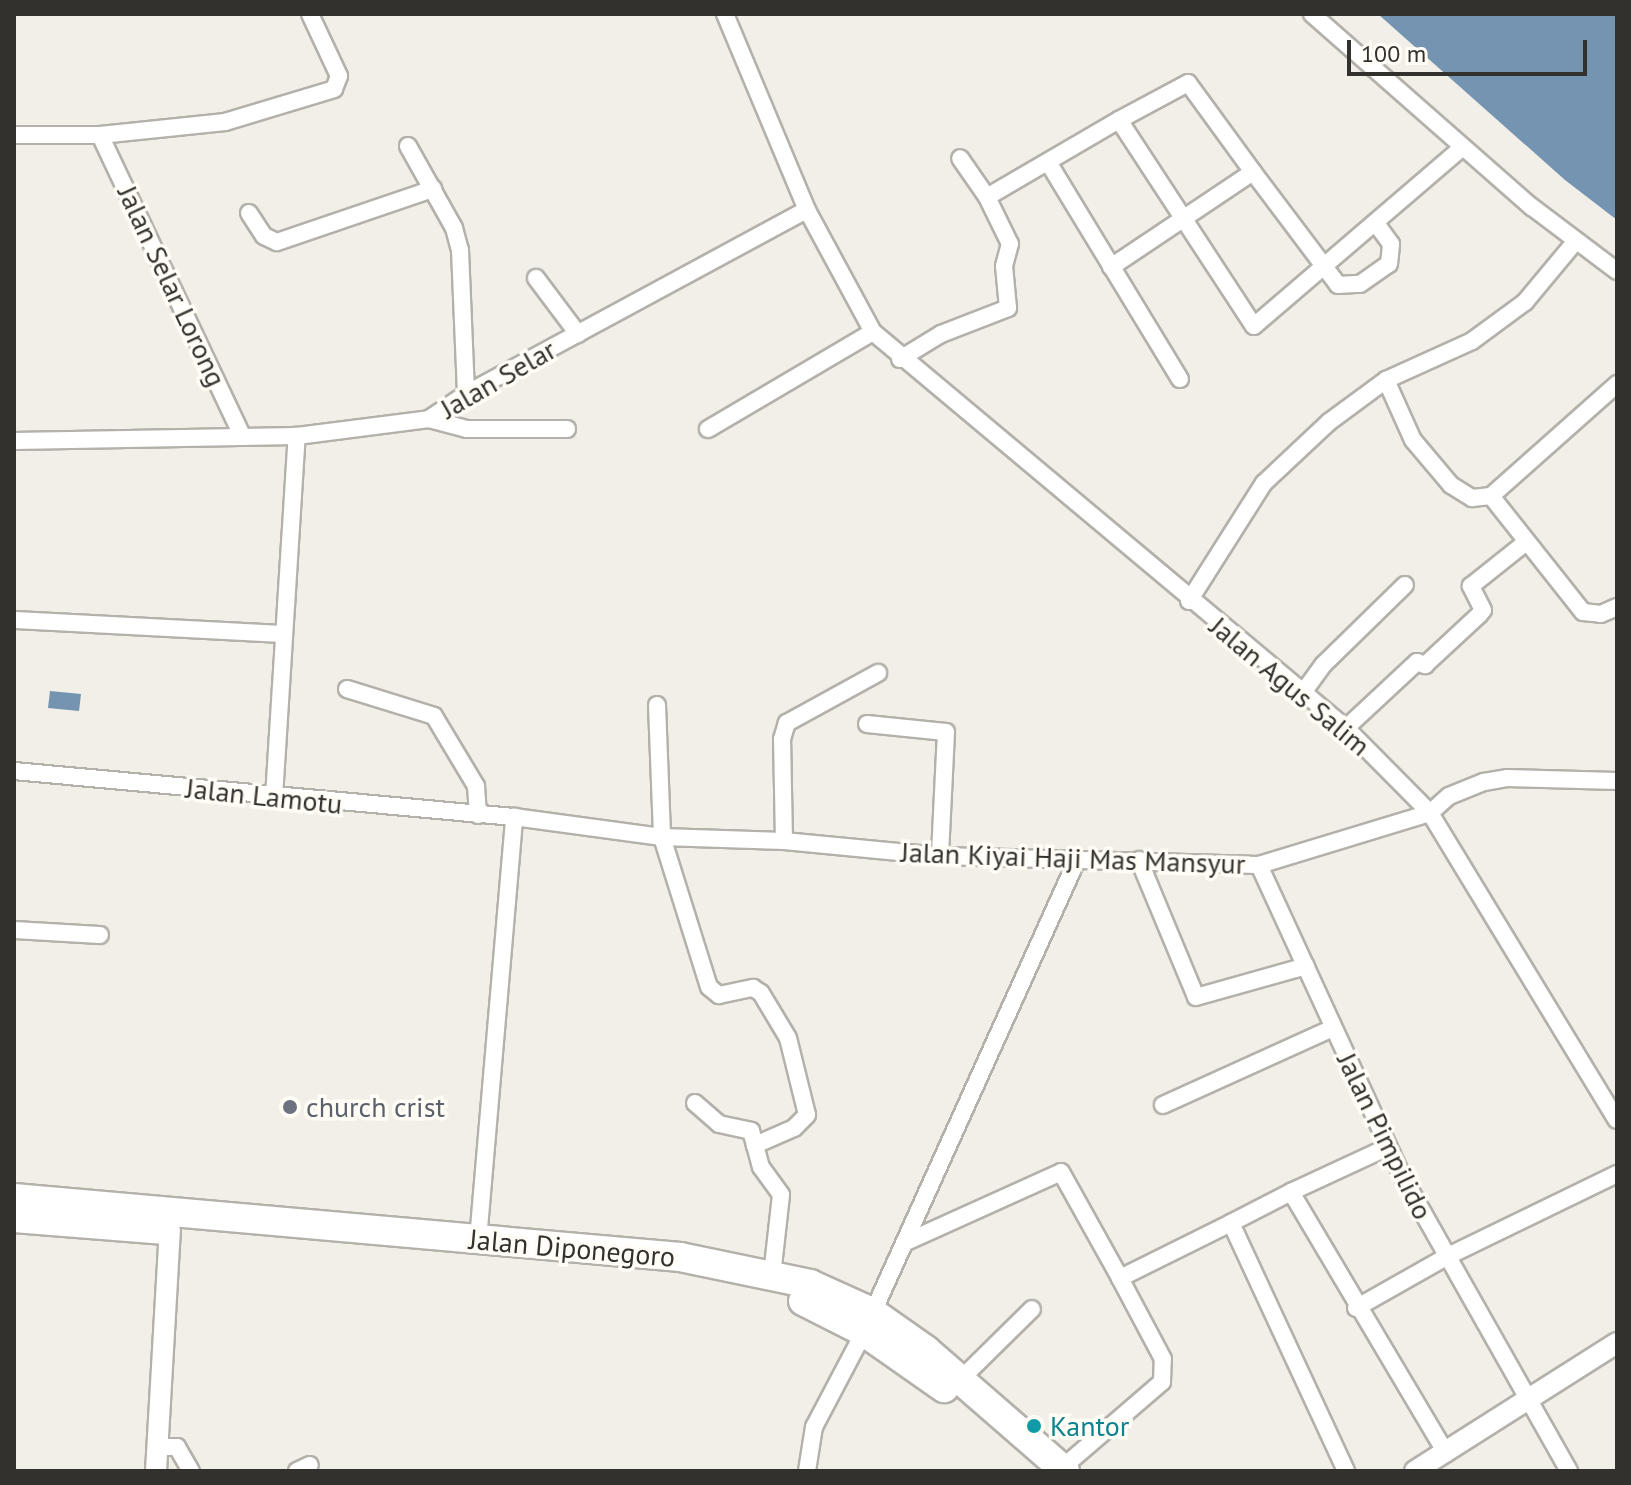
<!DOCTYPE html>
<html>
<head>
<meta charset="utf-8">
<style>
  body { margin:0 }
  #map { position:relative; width:1631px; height:1485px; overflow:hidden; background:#f1efe7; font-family:"PT Sans",sans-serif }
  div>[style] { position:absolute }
  .water>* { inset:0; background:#7494b2 }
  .roads { filter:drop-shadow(2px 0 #b3b1aa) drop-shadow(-2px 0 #b3b1aa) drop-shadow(0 2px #b3b1aa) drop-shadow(0 -2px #b3b1aa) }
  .minor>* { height:16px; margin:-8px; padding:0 8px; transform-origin:8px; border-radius:8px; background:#fff }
  .tertiary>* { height:20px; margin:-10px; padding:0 10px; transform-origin:10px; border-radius:10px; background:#fff }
  .trunk>* { height:28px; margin:-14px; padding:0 14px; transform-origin:14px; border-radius:14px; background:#fff }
  .dots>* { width:22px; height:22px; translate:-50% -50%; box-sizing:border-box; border:4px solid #fffdf5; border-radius:50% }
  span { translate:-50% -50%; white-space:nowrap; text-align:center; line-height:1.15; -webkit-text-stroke:7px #fffdf5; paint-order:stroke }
  .street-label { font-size:28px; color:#32312e }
  .worship-label { font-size:28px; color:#5b616d }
  .left { translate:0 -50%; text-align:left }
  .culture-label { font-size:28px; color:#0d838f }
  .frame { position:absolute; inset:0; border:16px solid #32312e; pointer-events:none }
  .scale { position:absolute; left:1347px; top:40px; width:240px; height:36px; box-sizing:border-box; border:4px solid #32312e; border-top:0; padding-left:10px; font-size:24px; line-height:28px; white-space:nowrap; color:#32312e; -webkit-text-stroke:6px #fffdf5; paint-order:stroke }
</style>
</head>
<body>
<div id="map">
  <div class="water">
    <i style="clip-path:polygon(1378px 14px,1617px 14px,1617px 220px,1565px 180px)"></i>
    <i style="clip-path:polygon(50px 691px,81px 694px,79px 711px,48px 708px)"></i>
  </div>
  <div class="roads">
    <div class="minor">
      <i style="left:725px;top:14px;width:212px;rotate:67.3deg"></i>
      <i style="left:807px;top:210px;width:139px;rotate:61.6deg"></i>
      <i style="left:873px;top:332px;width:617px;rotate:39.94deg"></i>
      <i style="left:1346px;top:728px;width:120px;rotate:45.3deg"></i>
      <i style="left:1430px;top:813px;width:359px;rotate:58.7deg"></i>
      <i style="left:1312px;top:14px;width:293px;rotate:41.3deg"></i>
      <i style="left:1532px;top:207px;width:106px;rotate:37deg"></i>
      <i style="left:14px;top:135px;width:86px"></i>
      <i style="left:100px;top:135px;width:334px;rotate:64.7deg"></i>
      <i style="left:100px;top:135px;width:126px;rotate:-5.9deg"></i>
      <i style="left:225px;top:122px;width:114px;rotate:-16.8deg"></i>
      <i style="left:334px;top:89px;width:14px;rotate:-69deg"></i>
      <i style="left:339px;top:76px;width:68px;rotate:-115.1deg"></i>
      <i style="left:408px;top:146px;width:94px;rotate:60.7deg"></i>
      <i style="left:454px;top:228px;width:23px;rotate:75deg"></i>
      <i style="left:460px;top:250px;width:144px;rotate:87.6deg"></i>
      <i style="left:1048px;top:162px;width:254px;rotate:58.7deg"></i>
      <i style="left:1253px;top:172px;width:141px;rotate:53deg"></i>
      <i style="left:1338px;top:285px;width:22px;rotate:-3deg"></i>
      <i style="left:1360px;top:284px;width:35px;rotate:-35deg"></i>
      <i style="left:1389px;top:264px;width:20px;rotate:-84deg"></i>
      <i style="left:1391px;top:244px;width:26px;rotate:-126deg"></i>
      <i style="left:987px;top:197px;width:153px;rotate:-30.3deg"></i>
      <i style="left:1119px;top:120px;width:246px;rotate:56.8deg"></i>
      <i style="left:1254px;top:326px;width:275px;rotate:-40.6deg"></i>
      <i style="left:249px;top:213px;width:27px;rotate:57deg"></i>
      <i style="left:264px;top:236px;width:14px;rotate:25deg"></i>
      <i style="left:277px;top:242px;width:165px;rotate:-18.8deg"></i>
      <i style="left:1111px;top:267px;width:171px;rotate:-33.8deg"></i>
      <i style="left:1253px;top:172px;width:110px;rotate:-126.1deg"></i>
      <i style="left:1188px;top:83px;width:78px;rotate:151.8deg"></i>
      <i style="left:536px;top:278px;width:70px;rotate:53.1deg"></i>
      <i style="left:900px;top:359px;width:48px;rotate:-31.4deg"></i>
      <i style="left:941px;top:334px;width:72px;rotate:-21.2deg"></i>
      <i style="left:1008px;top:308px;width:42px;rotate:-95.4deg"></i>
      <i style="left:1004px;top:266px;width:23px;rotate:-75deg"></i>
      <i style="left:1010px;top:244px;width:52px;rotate:-116.1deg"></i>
      <i style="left:987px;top:197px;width:47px;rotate:-124.7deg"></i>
      <i style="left:1386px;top:380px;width:94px;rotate:-24.4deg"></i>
      <i style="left:1472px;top:341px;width:66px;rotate:-36.3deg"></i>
      <i style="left:1525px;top:302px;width:78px;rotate:-50.2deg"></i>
      <i style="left:429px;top:419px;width:39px;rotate:15deg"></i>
      <i style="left:467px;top:429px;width:100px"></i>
      <i style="left:708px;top:429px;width:191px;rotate:-30.5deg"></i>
      <i style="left:14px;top:441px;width:283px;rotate:-1deg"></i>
      <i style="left:297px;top:436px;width:133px;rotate:-7.3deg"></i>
      <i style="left:429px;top:419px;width:45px;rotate:-34deg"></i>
      <i style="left:466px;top:394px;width:387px;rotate:-28.4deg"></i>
      <i style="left:1491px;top:496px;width:169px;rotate:-41.6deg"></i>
      <i style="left:1189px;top:601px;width:140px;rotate:-57.6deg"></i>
      <i style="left:1264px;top:483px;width:89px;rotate:-43.2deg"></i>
      <i style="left:1329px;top:422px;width:71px;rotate:-36.4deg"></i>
      <i style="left:1386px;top:380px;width:66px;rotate:65.8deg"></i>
      <i style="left:1413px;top:440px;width:59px;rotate:49.8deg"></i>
      <i style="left:1451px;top:485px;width:25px;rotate:32deg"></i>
      <i style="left:1472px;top:498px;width:19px;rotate:-6deg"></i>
      <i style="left:1491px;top:496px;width:148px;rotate:51.6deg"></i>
      <i style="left:1583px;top:612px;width:18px;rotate:6deg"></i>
      <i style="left:1601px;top:614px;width:17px;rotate:-24deg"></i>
      <i style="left:14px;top:620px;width:270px;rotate:3deg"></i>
      <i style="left:347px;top:689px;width:91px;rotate:17.2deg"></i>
      <i style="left:434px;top:716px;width:82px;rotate:59deg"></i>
      <i style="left:476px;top:786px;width:29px;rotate:86deg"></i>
      <i style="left:1302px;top:694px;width:37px;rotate:-54deg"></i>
      <i style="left:1324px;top:664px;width:113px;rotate:-44.3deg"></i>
      <i style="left:657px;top:705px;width:132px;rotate:87.8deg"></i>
      <i style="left:662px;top:837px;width:157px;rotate:72.6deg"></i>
      <i style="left:709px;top:987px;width:13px;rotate:39deg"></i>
      <i style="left:719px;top:995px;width:35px;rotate:-12deg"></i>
      <i style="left:753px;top:988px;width:9px;rotate:32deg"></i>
      <i style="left:761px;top:993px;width:52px;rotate:59deg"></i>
      <i style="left:788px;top:1038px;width:79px;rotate:76.1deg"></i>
      <i style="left:807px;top:1115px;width:18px;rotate:135deg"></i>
      <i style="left:794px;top:1128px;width:43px;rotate:156.4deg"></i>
      <i style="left:755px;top:1145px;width:23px;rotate:75deg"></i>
      <i style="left:761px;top:1167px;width:34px;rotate:54deg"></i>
      <i style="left:781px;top:1195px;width:81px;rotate:96.4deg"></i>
      <i style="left:867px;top:724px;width:79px;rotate:5.8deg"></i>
      <i style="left:946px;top:732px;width:124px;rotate:92.8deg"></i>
      <i style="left:1346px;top:728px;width:97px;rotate:-42.9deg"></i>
      <i style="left:1417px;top:662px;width:9px;rotate:21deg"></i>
      <i style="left:1425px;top:665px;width:74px;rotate:-42.8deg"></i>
      <i style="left:1479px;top:615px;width:6px;rotate:-51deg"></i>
      <i style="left:1483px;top:610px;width:27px;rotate:-117deg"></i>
      <i style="left:1471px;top:586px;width:69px;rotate:-38.5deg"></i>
      <i style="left:14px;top:771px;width:502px;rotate:5.26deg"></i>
      <i style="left:514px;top:817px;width:149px;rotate:7.7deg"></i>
      <i style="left:662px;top:837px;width:122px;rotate:1.9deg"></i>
      <i style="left:784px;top:841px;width:157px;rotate:5.5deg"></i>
      <i style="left:940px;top:856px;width:319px;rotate:1.6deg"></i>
      <i style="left:1259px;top:865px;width:179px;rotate:-16.9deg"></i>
      <i style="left:1430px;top:813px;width:25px;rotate:-42deg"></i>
      <i style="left:1449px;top:796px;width:38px;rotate:-22deg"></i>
      <i style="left:1484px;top:782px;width:23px;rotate:-10deg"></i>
      <i style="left:1507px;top:778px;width:110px;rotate:1.6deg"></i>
      <i style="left:274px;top:797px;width:362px;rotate:-86.4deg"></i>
      <i style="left:784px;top:841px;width:102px;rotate:-91.1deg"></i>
      <i style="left:782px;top:739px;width:17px;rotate:-73deg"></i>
      <i style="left:787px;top:723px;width:104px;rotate:-28.8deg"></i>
      <i style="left:1139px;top:860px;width:148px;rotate:67.4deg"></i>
      <i style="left:1196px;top:997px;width:114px;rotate:-15.7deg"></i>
      <i style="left:1259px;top:865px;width:340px;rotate:65.3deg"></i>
      <i style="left:1401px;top:1174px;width:341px;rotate:60.5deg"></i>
      <i style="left:14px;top:930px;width:86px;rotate:3.3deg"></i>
      <i style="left:695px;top:1103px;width:32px;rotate:41deg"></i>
      <i style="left:719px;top:1124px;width:33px;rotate:12deg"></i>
      <i style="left:751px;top:1131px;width:15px;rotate:74deg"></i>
      <i style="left:1163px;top:1105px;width:187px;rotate:-24.4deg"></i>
      <i style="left:1388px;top:1147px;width:107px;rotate:155.1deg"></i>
      <i style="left:1291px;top:1192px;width:304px;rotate:59.3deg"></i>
      <i style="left:1231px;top:1223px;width:68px;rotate:-27.3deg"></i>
      <i style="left:478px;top:1240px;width:425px;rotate:-85.1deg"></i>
      <i style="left:904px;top:1243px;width:172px;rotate:-24.3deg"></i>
      <i style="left:1061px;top:1172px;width:121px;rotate:60.9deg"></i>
      <i style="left:1356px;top:1308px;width:103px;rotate:-29.5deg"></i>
      <i style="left:1446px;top:1257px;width:190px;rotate:-25.9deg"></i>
      <i style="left:962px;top:1378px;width:98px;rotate:-44.6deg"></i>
      <i style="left:158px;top:1447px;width:19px"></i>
      <i style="left:177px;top:1447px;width:28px;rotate:60deg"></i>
      <i style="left:1062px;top:1468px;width:132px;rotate:-40.7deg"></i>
      <i style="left:1162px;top:1382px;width:23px;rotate:-88deg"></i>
      <i style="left:1163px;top:1359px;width:92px;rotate:-118deg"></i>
      <i style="left:1120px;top:1278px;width:124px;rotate:-26.4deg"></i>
      <i style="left:1231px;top:1223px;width:273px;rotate:65.1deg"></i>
      <i style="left:297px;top:1471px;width:14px;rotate:-25deg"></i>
      <i style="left:807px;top:1471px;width:45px;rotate:-81deg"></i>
      <i style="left:814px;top:1427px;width:107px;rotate:-62.2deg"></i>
      <i style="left:864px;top:1332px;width:516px;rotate:-65.72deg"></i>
    </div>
    <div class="tertiary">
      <i style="left:156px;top:1471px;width:241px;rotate:-86.7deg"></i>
      <i style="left:1415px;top:1471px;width:239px;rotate:-32.4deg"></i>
    </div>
    <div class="trunk">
      <i style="left:14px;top:1198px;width:669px;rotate:5.06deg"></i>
      <i style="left:680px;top:1257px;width:133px;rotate:11.7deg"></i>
      <i style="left:810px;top:1284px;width:68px;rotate:24.3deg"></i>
      <i style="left:872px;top:1312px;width:66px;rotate:35.1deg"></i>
      <i style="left:926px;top:1350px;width:184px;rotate:41deg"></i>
      <i style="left:14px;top:1218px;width:152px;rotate:4.5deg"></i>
      <i style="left:803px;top:1301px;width:68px;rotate:26.9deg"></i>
      <i style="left:864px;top:1332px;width:98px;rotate:35deg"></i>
    </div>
  </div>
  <div class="dots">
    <i style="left:290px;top:1107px;background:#6b7280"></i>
    <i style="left:1034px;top:1426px;background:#0f9aa8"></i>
  </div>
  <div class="street-label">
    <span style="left:172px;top:286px;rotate:65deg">Jalan Selar Lorong</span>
    <span style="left:498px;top:379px;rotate:-30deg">Jalan Selar</span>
    <span style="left:1290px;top:686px;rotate:40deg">Jalan Agus Salim</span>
    <span style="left:264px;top:796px;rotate:6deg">Jalan Lamotu</span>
    <span style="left:1073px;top:858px;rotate:2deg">Jalan Kiyai Haji Mas Mansyur</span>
    <span style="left:1385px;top:1136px;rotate:64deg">Jalan Pimpilido</span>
    <span style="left:572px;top:1248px;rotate:5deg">Jalan Diponegoro</span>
  </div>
  <div class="worship-label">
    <span class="left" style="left:306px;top:1107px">church crist</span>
  </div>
  <div class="culture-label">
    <span class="left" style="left:1050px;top:1426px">Kantor</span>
  </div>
  <div class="frame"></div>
  <div class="scale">100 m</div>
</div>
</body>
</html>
